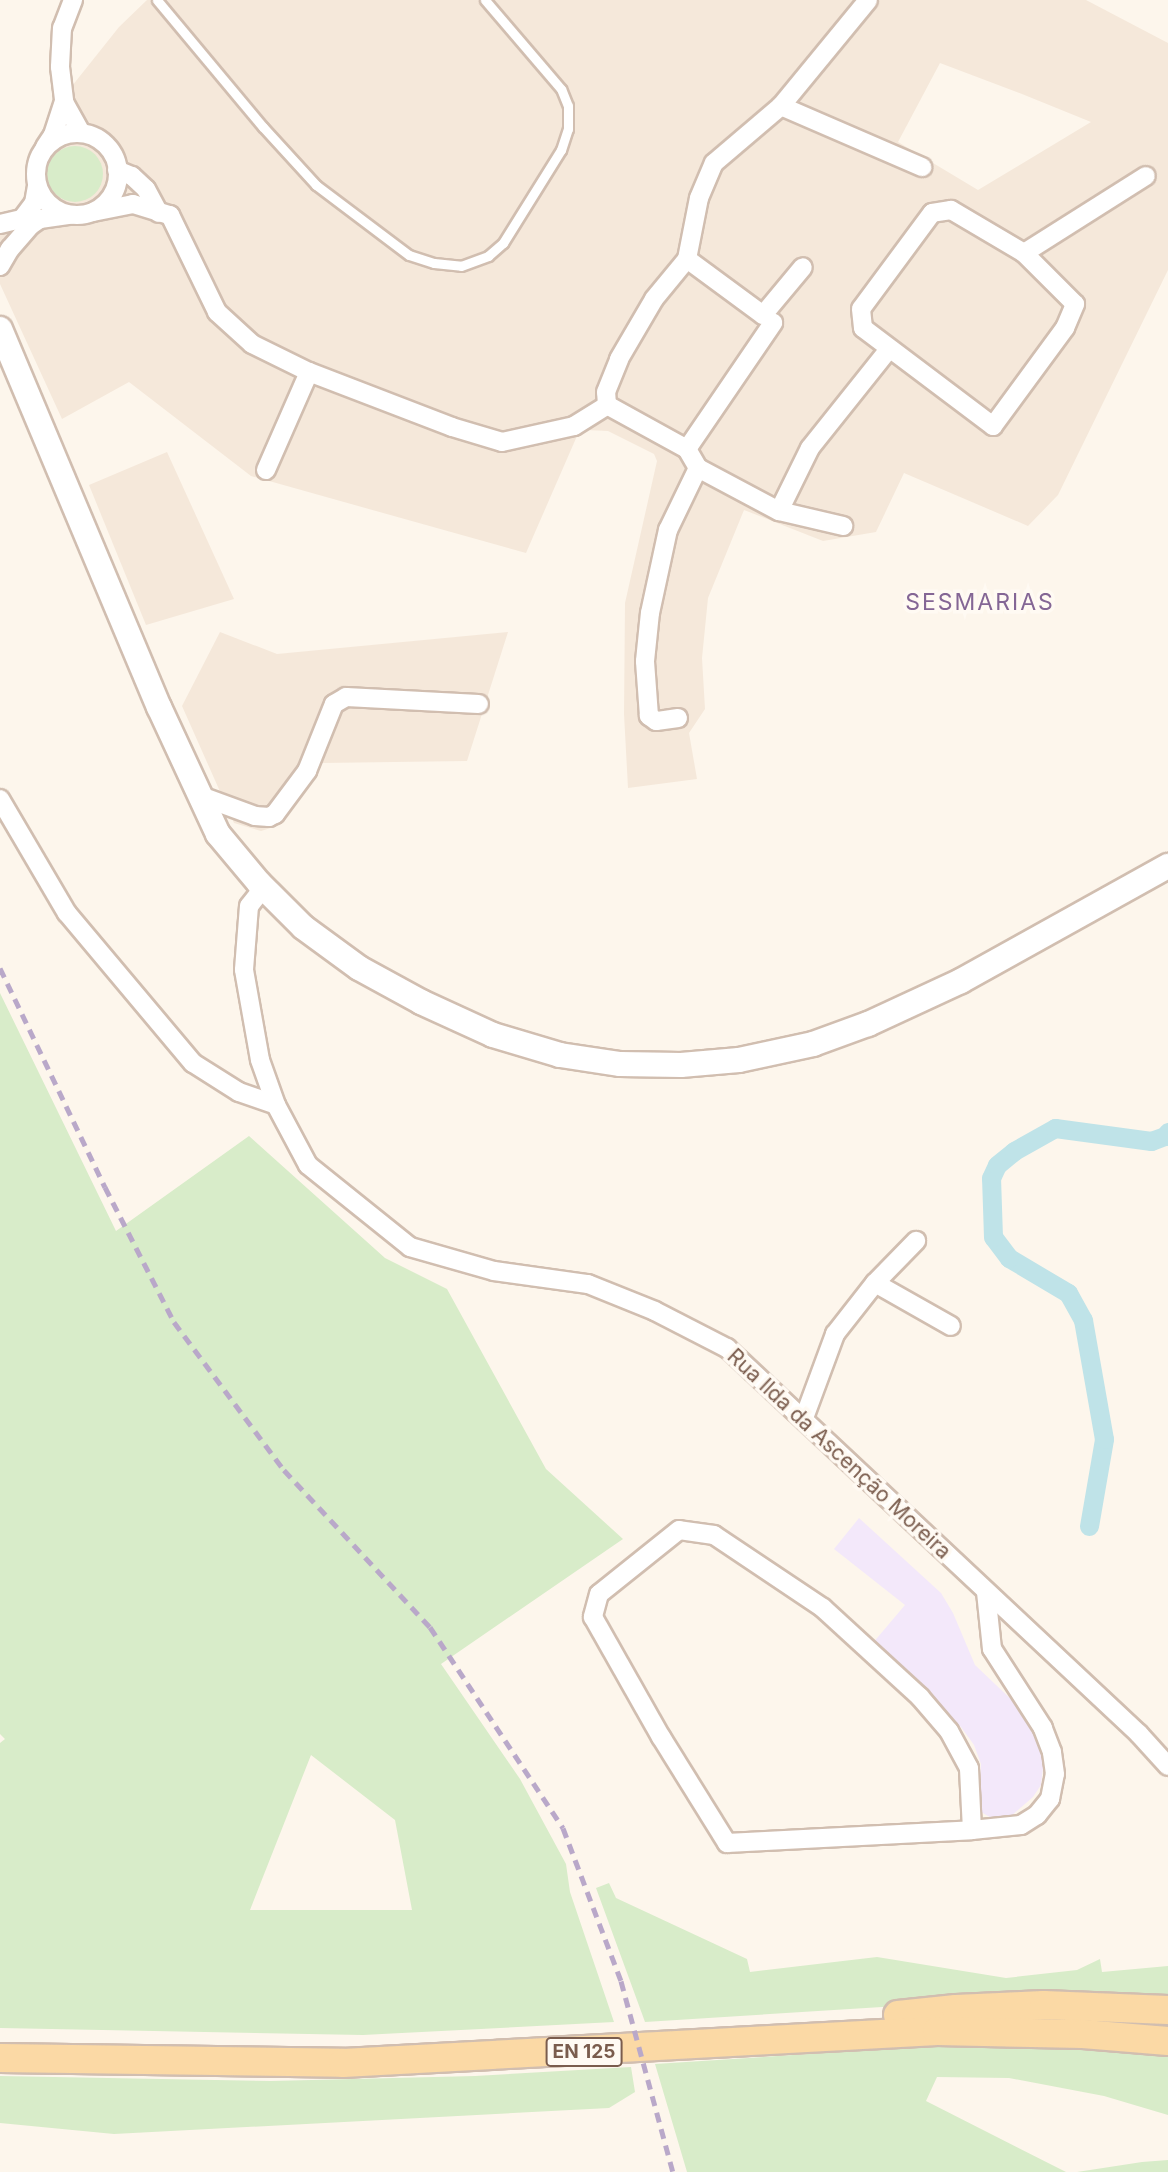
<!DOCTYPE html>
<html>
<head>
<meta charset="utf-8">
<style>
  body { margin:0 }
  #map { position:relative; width:1168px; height:2172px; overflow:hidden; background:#fdf6ec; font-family:Inter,sans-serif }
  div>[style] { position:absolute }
  .residential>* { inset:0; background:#f5e8da }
  .education>* { inset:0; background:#f3e8fa }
  .green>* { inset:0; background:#d8ecc9 }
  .round { border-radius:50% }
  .canal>* { height:19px; margin:-9.5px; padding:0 9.5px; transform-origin:9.5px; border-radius:9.5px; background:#bfe3e8 }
  .roads { filter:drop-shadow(2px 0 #d1beb0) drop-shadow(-2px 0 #d1beb0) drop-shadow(0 2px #d1beb0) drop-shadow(0 -2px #d1beb0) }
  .lane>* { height:9px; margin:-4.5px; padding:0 4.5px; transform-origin:4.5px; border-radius:4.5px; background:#fff }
  .street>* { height:18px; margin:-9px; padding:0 9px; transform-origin:9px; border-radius:9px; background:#fff }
  .street>.ring { margin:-9px; padding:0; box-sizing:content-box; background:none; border:18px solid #fff; border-radius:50% }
  .secondary>* { height:24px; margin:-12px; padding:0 12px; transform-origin:12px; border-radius:12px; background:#fff }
  .primary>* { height:28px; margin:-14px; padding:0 14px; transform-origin:14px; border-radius:14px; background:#fbd9a5 }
  .rail>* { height:5px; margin-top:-2.5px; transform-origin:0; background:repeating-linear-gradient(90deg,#b9a8c9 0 10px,transparent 0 17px) }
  span { translate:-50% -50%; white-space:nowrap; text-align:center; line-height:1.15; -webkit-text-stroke:7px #fffaf3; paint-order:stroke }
  .shield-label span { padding:2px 5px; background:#fffaf3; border:2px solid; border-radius:5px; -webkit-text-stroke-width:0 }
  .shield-label { font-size:19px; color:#7a5c4d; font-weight:700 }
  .street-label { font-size:21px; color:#7a5c4d }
  .neighbourhood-label { font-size:23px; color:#846695; letter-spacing:2px }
</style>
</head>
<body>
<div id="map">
  <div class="residential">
    <i style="clip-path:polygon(evenodd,147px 0,1086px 0,1168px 43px,1168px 270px,1058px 495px,1028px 526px,904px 473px,876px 532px,823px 541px,744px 510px,708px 598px,702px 658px,705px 709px,689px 733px,697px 779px,628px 788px,624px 714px,625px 603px,657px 461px,654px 454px,608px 431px,586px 430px,577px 436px,526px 553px,251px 476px,129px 382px,62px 419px,0 284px,0 221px,13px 216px,24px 206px,29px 159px,72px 86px,119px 27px,147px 0,940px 63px,1022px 94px,1091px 122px,978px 190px,898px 142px,940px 63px)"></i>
    <i style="clip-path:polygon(167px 452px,234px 599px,146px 625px,89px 485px)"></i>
    <i style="clip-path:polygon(220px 632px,277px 654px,508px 632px,467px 761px,322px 763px,280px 825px,261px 831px,234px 823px,182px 706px)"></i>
  </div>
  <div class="education">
    <i style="clip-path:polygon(859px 1518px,941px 1593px,953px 1613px,975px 1665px,1015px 1703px,1040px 1743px,1044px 1759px,1041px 1785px,1033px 1797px,1010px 1817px,995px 1820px,981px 1812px,978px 1801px,981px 1764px,974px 1745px,961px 1727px,872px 1644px,905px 1605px,834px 1549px)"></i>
  </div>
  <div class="green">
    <i class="round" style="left:47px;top:146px;width:56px;height:56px"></i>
    <i style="clip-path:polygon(evenodd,0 993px,116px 1231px,249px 1136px,385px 1258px,447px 1289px,546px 1469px,623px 1539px,441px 1664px,520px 1779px,566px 1864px,570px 1892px,614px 2022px,363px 2035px,0 2028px,0 1743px,5px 1739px,0 1734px,0 993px,311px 1755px,395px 1820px,412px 1910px,250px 1910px,311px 1755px)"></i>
    <i style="clip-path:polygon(609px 1883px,616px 1898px,747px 1959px,750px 1972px,877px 1957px,1006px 1978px,1077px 1970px,1100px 1959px,1102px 1972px,1168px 1966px,1168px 1999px,1073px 1995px,645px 2022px,596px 1888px)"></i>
    <i style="clip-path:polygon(946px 2045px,1069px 2049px,1168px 2056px,1168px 2115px,1104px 2096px,1009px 2078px,937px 2077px,926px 2101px,1066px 2172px,687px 2172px,655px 2064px)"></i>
    <i style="clip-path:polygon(631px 2067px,635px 2092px,609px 2108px,114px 2134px,0 2123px,0 2076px,271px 2081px,475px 2076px)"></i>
    <i style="clip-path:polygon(1168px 2160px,1168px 2172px,1077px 2172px,1142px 2162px)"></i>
  </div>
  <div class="canal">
    <i style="left:1089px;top:1526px;width:88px;rotate:-80.2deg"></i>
    <i style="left:1104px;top:1439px;width:121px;rotate:-100deg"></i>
    <i style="left:1083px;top:1320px;width:31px;rotate:-119deg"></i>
    <i style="left:1068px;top:1293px;width:69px;rotate:-149.3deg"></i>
    <i style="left:1009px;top:1258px;width:26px;rotate:-127deg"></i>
    <i style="left:993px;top:1237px;width:59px;rotate:-91.9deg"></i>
    <i style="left:991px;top:1178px;width:14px;rotate:-65deg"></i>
    <i style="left:997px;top:1165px;width:22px;rotate:-39deg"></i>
    <i style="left:1014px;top:1151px;width:47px;rotate:-29.3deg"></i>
    <i style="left:1055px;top:1128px;width:97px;rotate:7.7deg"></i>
    <i style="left:1151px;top:1141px;width:15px;rotate:-20deg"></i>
    <i style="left:1165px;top:1136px;width:5px;rotate:-53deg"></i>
  </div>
  <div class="roads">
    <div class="lane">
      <i style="left:157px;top:0;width:165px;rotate:50.2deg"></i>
      <i style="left:263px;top:127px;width:79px;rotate:47.6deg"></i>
      <i style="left:316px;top:185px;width:116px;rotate:37deg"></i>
      <i style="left:409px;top:255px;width:26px;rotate:18deg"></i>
      <i style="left:434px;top:263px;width:27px;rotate:6deg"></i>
      <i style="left:461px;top:266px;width:29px;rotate:-20deg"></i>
      <i style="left:488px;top:256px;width:20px;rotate:-41deg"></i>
      <i style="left:503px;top:243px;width:110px;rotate:-58.1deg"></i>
      <i style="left:561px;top:150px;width:22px;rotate:-72deg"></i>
      <i style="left:568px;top:129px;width:23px;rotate:-90deg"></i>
      <i style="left:568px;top:106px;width:18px;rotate:-112deg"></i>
      <i style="left:561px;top:89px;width:117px;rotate:-130.5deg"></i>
    </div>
    <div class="street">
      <i style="left:73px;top:0;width:30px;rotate:111deg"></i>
      <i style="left:62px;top:28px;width:39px;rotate:93deg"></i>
      <i style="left:60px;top:67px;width:35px;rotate:83deg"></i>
      <i style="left:64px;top:102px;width:35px;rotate:61deg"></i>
      <i style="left:781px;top:106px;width:154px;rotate:23.4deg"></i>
      <i class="ring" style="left:36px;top:133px;width:64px;height:64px"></i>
      <i style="left:45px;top:147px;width:14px;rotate:-56deg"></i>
      <i style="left:53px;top:135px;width:35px;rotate:-72deg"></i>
      <i style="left:117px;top:170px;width:16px;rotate:22deg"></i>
      <i style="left:132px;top:176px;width:19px;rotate:43deg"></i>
      <i style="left:146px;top:189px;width:27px;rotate:62deg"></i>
      <i style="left:93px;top:212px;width:41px;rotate:-11.3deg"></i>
      <i style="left:133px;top:204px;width:39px;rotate:17deg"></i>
      <i style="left:170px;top:215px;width:108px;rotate:64.1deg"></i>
      <i style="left:217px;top:312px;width:47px;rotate:42.4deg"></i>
      <i style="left:252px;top:344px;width:64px;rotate:26.2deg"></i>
      <i style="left:309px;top:372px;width:153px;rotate:21deg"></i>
      <i style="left:452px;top:427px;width:52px;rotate:16.7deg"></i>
      <i style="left:502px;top:442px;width:74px;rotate:-12.5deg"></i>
      <i style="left:574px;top:426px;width:39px;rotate:-32deg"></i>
      <i style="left:607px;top:405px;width:13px;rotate:-94deg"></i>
      <i style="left:606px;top:392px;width:35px;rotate:-68deg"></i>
      <i style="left:619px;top:359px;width:69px;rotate:-59.7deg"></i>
      <i style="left:654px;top:299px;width:52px;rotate:-50.5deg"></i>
      <i style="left:687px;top:259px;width:62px;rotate:-78.9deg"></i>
      <i style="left:699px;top:198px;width:38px;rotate:-67deg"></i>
      <i style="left:714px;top:163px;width:88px;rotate:-40.4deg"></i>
      <i style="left:781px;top:106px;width:137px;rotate:-50.6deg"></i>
      <i style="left:0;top:224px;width:23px;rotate:-13deg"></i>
      <i style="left:22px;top:219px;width:20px;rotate:-53deg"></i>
      <i style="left:34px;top:203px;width:17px;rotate:-80deg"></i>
      <i style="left:1024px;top:253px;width:85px;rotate:-149.5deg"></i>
      <i style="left:951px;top:210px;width:19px;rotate:171deg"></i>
      <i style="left:932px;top:213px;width:119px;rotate:126.5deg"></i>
      <i style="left:861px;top:309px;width:19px;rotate:84deg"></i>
      <i style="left:863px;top:328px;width:163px;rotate:37deg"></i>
      <i style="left:993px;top:426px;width:122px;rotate:-53.7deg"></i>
      <i style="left:1065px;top:328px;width:26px;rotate:-67deg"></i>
      <i style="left:1075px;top:304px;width:72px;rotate:-135deg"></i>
      <i style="left:1024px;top:253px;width:144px;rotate:-32.3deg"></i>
      <i style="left:687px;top:259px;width:94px;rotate:36.4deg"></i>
      <i style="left:763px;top:315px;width:62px;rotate:-50.2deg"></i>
      <i style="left:0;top:266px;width:20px;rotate:-60deg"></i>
      <i style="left:10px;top:249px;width:32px;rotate:-49deg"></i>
      <i style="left:31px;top:225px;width:11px;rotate:-34deg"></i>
      <i style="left:40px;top:219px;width:30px;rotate:-8deg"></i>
      <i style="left:607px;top:405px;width:91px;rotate:28.8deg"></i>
      <i style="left:687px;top:449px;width:22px;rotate:60deg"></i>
      <i style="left:698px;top:468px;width:92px;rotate:28deg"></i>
      <i style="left:779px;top:511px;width:70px;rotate:-63.8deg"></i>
      <i style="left:810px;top:448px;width:127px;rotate:-51.4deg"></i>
      <i style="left:687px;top:449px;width:153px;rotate:-55.7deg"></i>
      <i style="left:266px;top:470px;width:107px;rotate:-66.3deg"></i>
      <i style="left:779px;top:511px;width:66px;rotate:13.2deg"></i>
      <i style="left:678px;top:718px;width:22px;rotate:172deg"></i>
      <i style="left:656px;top:721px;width:9px;rotate:-144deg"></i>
      <i style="left:649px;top:716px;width:55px;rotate:-94.2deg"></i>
      <i style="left:645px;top:661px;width:48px;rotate:-84.1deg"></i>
      <i style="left:650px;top:613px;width:85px;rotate:-77.8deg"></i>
      <i style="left:668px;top:530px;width:69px;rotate:-64.2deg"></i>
      <i style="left:198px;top:795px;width:61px;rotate:20.2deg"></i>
      <i style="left:255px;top:816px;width:14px;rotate:4deg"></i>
      <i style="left:269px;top:817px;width:7px;rotate:-27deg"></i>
      <i style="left:275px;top:814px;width:54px;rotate:-53.3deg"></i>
      <i style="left:307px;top:771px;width:72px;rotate:-68.1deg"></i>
      <i style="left:334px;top:704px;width:14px;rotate:-30deg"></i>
      <i style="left:346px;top:697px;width:133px;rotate:3deg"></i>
      <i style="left:0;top:799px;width:132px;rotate:59.6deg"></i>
      <i style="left:67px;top:913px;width:196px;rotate:50deg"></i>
      <i style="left:193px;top:1063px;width:54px;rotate:32.2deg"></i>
      <i style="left:239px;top:1092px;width:39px;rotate:19deg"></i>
      <i style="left:264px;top:887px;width:24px;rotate:128deg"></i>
      <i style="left:249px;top:906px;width:64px;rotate:94.5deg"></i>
      <i style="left:244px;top:970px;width:91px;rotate:79.9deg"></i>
      <i style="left:260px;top:1060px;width:48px;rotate:70.4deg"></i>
      <i style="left:276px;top:1105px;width:68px;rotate:61.9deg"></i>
      <i style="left:308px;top:1165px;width:131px;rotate:38.8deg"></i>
      <i style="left:410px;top:1247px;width:87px;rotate:15.9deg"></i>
      <i style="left:494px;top:1271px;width:95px;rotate:7.9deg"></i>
      <i style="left:588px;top:1284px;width:72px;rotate:21.9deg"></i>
      <i style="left:655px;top:1311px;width:81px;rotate:27.2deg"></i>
      <i style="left:727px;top:1348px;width:565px;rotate:43.13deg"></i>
      <i style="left:1139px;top:1734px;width:43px;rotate:47.8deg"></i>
      <i style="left:875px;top:1283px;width:59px;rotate:-45.7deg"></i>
      <i style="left:804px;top:1418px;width:90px;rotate:-69.7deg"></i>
      <i style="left:835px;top:1334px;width:65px;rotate:-51.9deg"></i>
      <i style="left:875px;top:1283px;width:87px;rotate:29.5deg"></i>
      <i style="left:972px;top:1830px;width:62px;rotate:-92.8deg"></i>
      <i style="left:969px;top:1768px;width:42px;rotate:-118.4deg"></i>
      <i style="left:949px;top:1731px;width:45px;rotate:-130.5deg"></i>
      <i style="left:920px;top:1697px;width:132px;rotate:-137.5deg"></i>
      <i style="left:823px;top:1608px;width:131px;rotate:-146.2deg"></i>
      <i style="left:714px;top:1535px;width:35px;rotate:-172deg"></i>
      <i style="left:679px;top:1530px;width:102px;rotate:141.3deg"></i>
      <i style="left:599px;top:1594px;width:24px;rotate:105deg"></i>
      <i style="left:593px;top:1617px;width:138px;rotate:60.5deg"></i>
      <i style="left:661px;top:1737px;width:125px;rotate:58.1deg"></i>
      <i style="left:727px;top:1843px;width:245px;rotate:-3deg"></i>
      <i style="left:972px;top:1830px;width:49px;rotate:-5.8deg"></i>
      <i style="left:1021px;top:1825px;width:19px;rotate:-32deg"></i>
      <i style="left:1037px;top:1815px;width:21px;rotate:-51deg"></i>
      <i style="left:1050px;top:1799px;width:25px;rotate:-79deg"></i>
      <i style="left:1055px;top:1774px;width:22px;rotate:-98deg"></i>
      <i style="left:1052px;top:1752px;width:26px;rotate:-111deg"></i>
      <i style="left:1043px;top:1728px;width:94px;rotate:-122.8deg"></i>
      <i style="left:992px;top:1649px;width:57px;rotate:-96deg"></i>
    </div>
    <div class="secondary">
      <i style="left:0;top:329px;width:410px;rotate:67.2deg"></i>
      <i style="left:159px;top:707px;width:140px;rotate:65.1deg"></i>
      <i style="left:218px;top:834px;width:64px;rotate:50.1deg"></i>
      <i style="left:259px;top:883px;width:62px;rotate:45deg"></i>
      <i style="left:303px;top:927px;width:69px;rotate:36.2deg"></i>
      <i style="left:359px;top:968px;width:71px;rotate:28.7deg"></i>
      <i style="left:421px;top:1002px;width:79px;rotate:24.6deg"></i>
      <i style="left:493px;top:1035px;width:70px;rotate:16.6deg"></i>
      <i style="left:560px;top:1055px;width:61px;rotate:8.5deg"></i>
      <i style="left:620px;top:1064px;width:61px;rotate:0.9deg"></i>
      <i style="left:681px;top:1065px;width:58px;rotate:-4.9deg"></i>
      <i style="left:739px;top:1060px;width:76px;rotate:-12.2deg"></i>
      <i style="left:813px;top:1044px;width:59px;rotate:-20deg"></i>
      <i style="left:868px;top:1024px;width:102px;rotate:-24.8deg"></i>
      <i style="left:961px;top:981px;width:237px;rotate:-29.1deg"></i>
    </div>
    <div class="primary">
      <i style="left:898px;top:2015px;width:58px;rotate:-5.9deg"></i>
      <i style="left:956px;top:2009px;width:88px;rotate:-2.6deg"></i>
      <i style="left:1044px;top:2005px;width:124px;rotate:2.3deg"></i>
      <i style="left:0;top:2058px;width:343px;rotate:0.8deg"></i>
      <i style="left:343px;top:2063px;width:595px;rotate:-3.08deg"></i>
      <i style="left:937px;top:2031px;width:146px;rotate:1.2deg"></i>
      <i style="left:1083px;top:2034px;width:85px;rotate:4.7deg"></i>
    </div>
  </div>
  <div class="rail">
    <i style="left:0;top:968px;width:243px;rotate:64.4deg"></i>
    <i style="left:105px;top:1187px;width:152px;rotate:62.9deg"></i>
    <i style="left:174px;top:1322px;width:184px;rotate:53.4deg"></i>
    <i style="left:284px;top:1470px;width:214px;rotate:47.1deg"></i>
    <i style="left:430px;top:1627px;width:241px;rotate:56.5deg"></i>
    <i style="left:563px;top:1828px;width:164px;rotate:69.2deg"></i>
    <i style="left:621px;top:1981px;width:198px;rotate:74.8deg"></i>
  </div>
  <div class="shield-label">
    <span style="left:584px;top:2052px">EN 125</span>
  </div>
  <div class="street-label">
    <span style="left:839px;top:1454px;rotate:43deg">Rua Ilda da Ascenção Moreira</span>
  </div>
  <div class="neighbourhood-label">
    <span style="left:980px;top:602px">SESMARIAS</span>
  </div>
</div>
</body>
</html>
